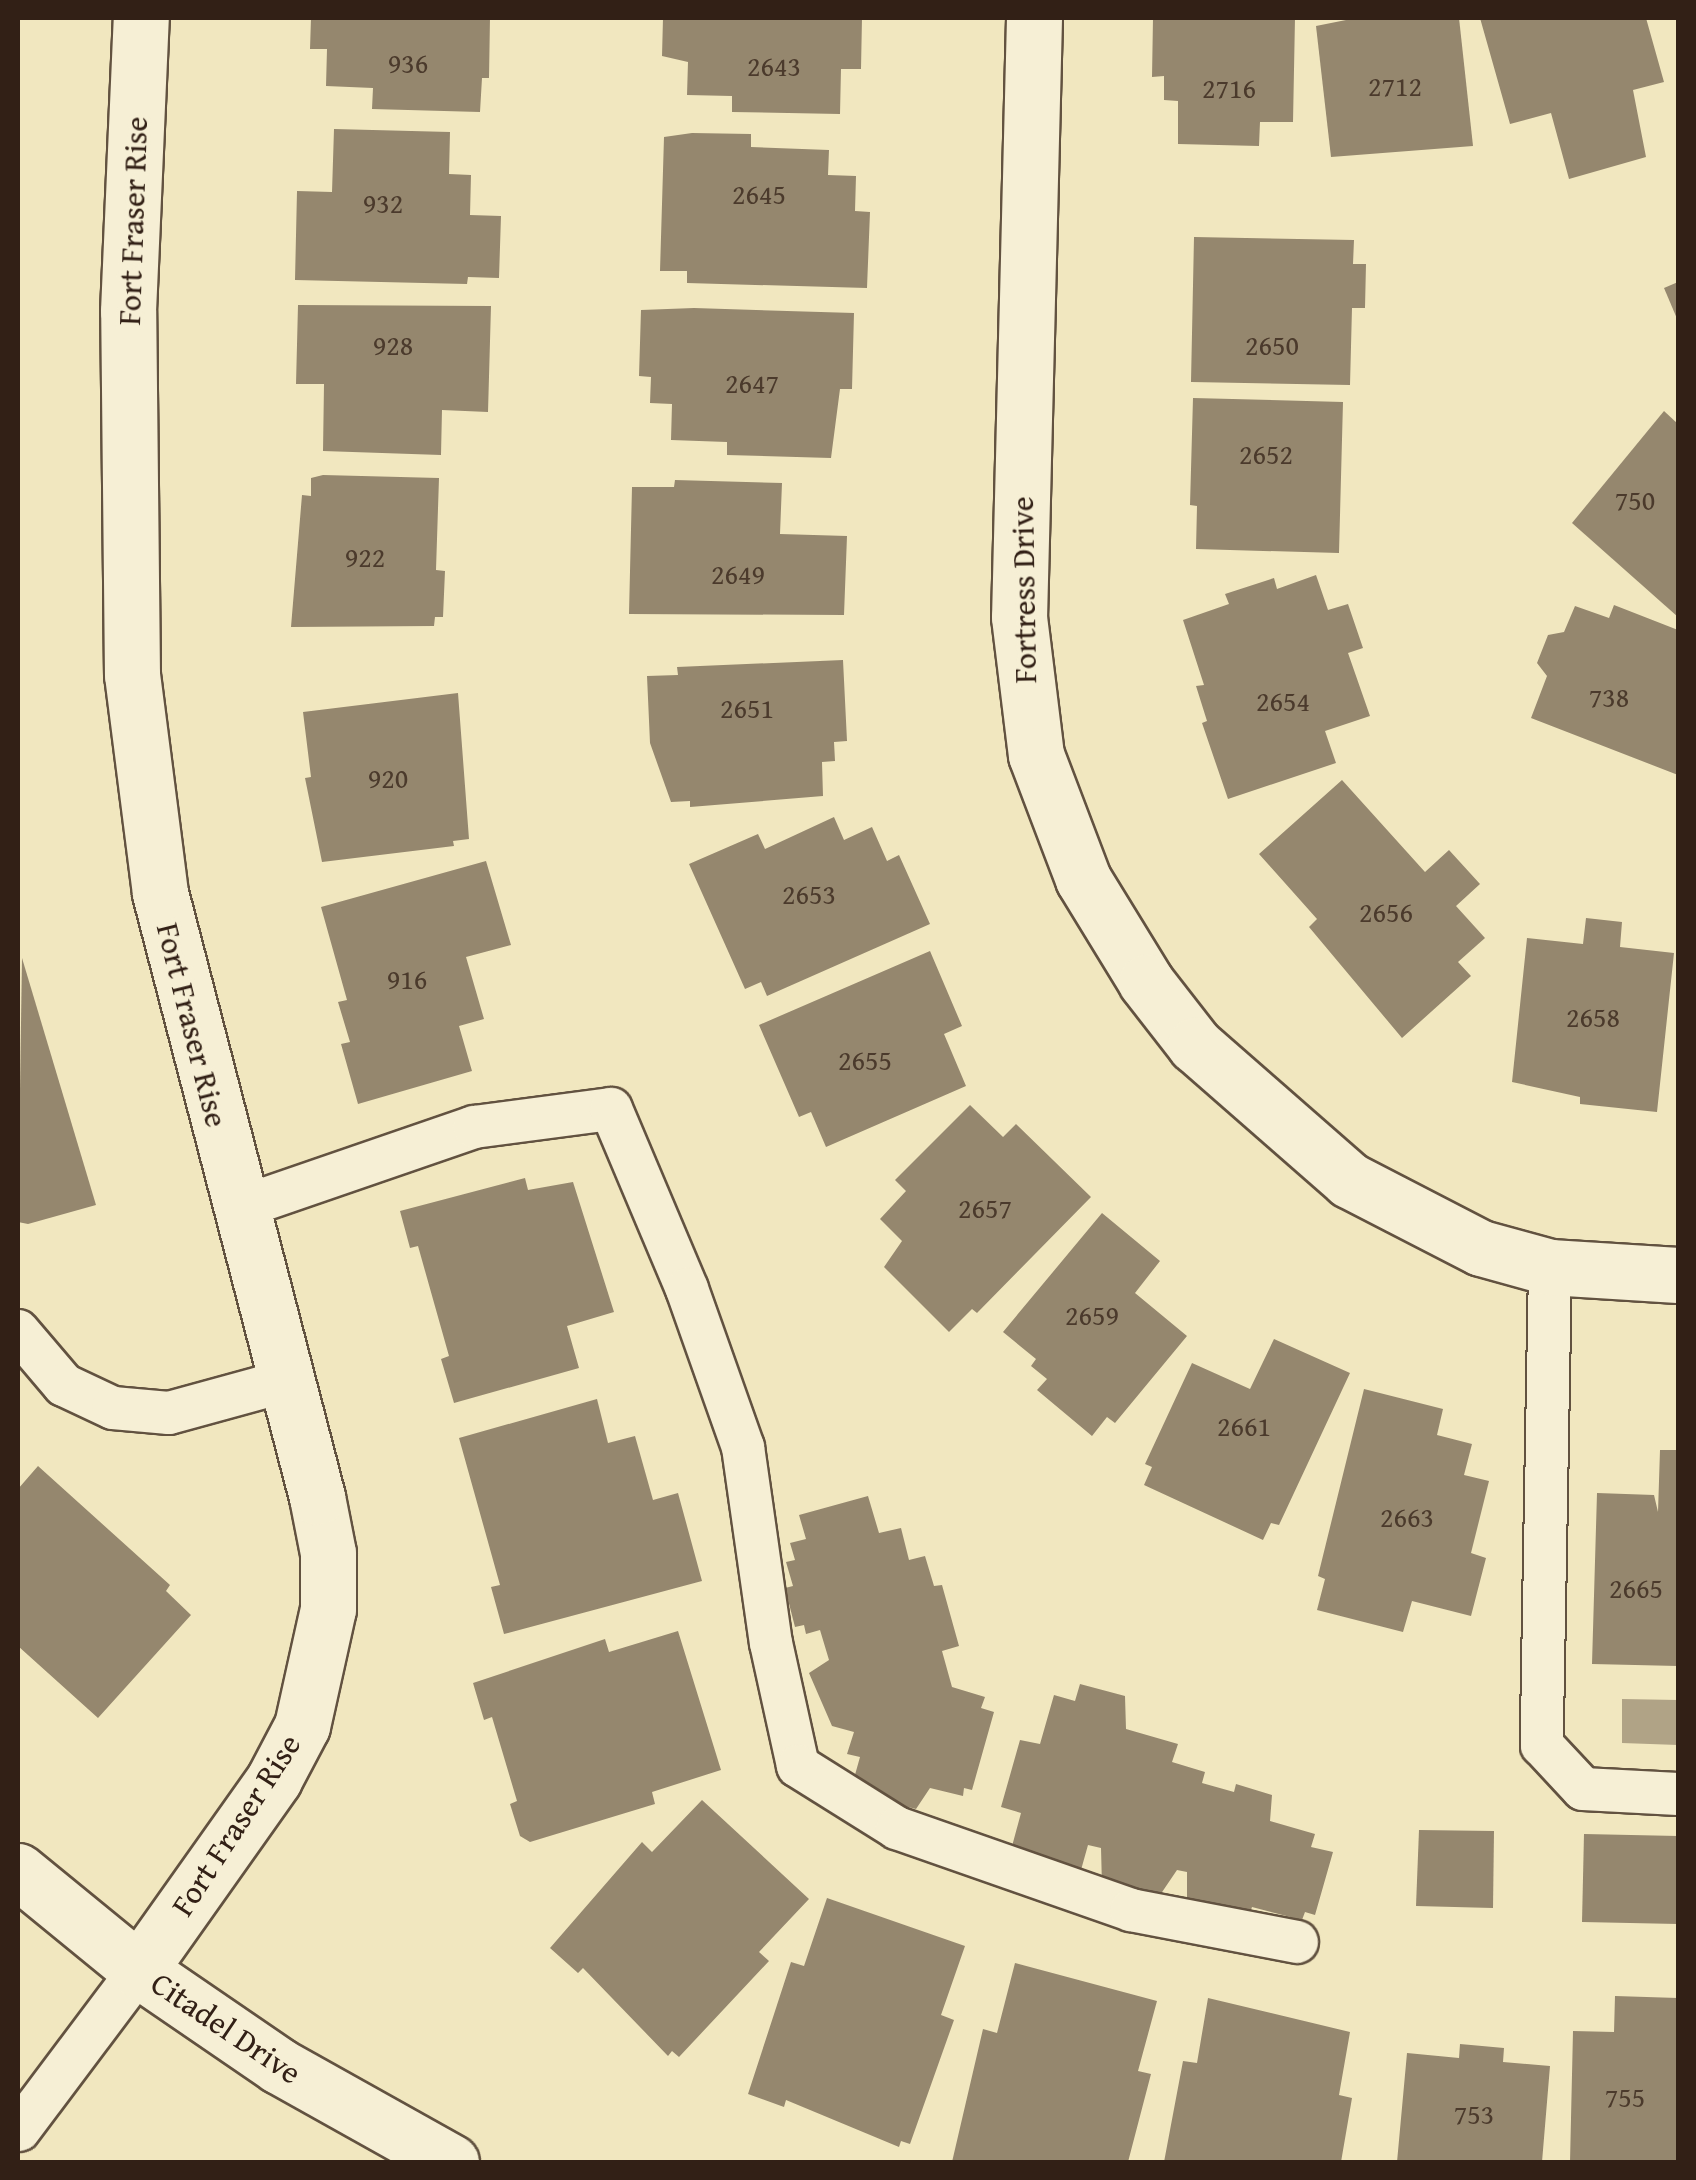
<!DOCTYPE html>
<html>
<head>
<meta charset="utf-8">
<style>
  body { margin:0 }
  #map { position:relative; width:1696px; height:2180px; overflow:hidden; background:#f1e7bf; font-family:"Gentium Book Plus",serif }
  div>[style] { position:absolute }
  .water>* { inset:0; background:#b0a386 }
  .building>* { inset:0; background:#95876e }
  .roads { filter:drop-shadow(2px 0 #625240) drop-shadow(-2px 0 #625240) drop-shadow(0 2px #625240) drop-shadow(0 -2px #625240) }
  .service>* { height:42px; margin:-21px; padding:0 21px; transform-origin:21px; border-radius:21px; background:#f6efd5 }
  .minor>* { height:55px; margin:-27.5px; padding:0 27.5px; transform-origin:27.5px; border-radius:27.5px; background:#f6efd5 }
  .tertiary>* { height:55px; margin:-27.5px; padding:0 27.5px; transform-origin:27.5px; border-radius:27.5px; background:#f6efd5 }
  span { translate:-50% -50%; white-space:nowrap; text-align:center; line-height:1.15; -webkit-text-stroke:8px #f6efd5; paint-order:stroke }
  .number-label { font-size:28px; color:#4b3a2c }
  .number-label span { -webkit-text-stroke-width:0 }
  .street-label { font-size:32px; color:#322016 }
  .frame { position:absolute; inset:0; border:20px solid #322016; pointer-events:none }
</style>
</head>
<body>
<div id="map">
  <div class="water">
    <i style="clip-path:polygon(1622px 1699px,1678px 1700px,1678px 1745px,1622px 1743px)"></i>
  </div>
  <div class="building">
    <i style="clip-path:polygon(311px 18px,490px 18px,489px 78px,482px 78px,480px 112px,372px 109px,373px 88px,326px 86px,327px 49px,310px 49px)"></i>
    <i style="clip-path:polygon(663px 18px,862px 18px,861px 69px,841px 69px,840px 114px,732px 112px,732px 96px,687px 95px,688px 62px,662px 56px)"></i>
    <i style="clip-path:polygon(1153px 18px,1295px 18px,1293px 122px,1260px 122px,1259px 146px,1178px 144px,1178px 101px,1164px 100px,1164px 76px,1152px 77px)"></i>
    <i style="clip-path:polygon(1356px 18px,1459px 18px,1473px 146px,1331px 157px,1316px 26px)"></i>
    <i style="clip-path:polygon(1480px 18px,1646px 18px,1664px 82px,1633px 90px,1646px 157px,1569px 179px,1551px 113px,1510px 124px)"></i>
    <i style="clip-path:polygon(334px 129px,450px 132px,449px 174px,471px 175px,470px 215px,501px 216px,499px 278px,468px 277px,467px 284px,295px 280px,297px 191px,332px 192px)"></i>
    <i style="clip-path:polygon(692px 133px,751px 134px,751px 147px,829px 150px,828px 175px,856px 176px,855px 211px,870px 212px,867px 288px,687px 283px,687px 271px,660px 271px,664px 137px)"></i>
    <i style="clip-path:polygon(1194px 237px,1354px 240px,1353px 264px,1366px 264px,1365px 308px,1352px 308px,1350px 385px,1191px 382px)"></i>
    <i style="clip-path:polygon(1678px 282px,1678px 321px,1664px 288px)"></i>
    <i style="clip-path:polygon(298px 305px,491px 306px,488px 412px,442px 410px,441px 455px,323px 451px,324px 384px,296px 384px)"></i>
    <i style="clip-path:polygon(694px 308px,854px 313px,852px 389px,840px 389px,831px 458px,727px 455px,727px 442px,671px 440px,672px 404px,650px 403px,651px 377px,639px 376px,641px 310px)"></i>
    <i style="clip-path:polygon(1193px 398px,1343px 402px,1339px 553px,1196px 549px,1197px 506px,1190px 505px)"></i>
    <i style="clip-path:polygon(1664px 411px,1678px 424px,1678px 617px,1572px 523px)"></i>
    <i style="clip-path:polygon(323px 475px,439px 478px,436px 570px,445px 571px,443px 617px,435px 617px,434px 626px,291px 627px,302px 495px,311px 496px,311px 478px)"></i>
    <i style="clip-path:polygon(675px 480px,782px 483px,780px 534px,847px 536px,844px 615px,629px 614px,632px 487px,674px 487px)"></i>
    <i style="clip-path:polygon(1316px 575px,1328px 610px,1348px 604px,1363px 648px,1348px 653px,1370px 716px,1325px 731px,1336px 763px,1228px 799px,1202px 723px,1207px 721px,1196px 686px,1204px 685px,1183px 620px,1229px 604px,1225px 594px,1274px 578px,1277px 589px)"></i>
    <i style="clip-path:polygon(1614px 605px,1678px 630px,1678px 775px,1531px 718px,1547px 676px,1537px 663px,1548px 635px,1564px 632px,1575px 606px,1609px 618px)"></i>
    <i style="clip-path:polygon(843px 660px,847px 741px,834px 742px,835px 761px,822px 762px,823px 796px,690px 807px,690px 801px,671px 802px,650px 743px,647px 676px,678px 675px,677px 667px)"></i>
    <i style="clip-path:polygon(458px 693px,469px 839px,453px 841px,454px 846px,322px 862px,305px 778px,311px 777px,303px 712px)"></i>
    <i style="clip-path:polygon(1342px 780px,1425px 872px,1449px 850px,1480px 884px,1456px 906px,1485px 938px,1458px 962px,1471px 976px,1402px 1038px,1309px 927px,1317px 919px,1259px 854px)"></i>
    <i style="clip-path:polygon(834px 817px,844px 840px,872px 827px,887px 861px,899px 855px,930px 924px,767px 996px,761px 982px,745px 989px,689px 864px,758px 834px,765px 849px)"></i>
    <i style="clip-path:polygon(486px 861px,511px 945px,466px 957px,484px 1019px,459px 1026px,472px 1071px,358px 1104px,341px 1044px,350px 1042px,338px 1002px,347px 1000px,321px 907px)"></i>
    <i style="clip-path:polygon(1586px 918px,1622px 922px,1620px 947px,1674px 953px,1657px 1112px,1580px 1104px,1580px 1097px,1512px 1082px,1527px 938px,1583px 944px)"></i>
    <i style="clip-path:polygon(930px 951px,962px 1026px,944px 1034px,966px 1086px,826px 1147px,811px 1112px,799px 1117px,759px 1025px)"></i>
    <i style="clip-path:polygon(22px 958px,96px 1205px,28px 1224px,18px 1222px)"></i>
    <i style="clip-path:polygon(970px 1105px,1003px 1137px,1016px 1124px,1091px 1197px,977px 1313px,972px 1309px,949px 1332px,884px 1267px,902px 1241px,880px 1219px,906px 1191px,895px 1180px)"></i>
    <i style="clip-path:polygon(525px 1178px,528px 1190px,573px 1182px,614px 1312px,567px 1326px,579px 1368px,454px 1403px,441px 1359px,449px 1356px,418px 1246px,410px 1248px,400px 1211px)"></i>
    <i style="clip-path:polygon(1102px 1213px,1160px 1261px,1135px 1293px,1187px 1336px,1115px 1423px,1107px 1417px,1092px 1436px,1037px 1390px,1047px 1379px,1031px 1366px,1036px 1359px,1003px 1332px)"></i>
    <i style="clip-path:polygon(1274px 1339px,1350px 1373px,1279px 1525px,1271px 1523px,1263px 1540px,1144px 1485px,1152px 1467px,1145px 1464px,1192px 1363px,1250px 1389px)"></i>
    <i style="clip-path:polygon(1364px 1389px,1443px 1409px,1437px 1435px,1472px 1444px,1464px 1475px,1489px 1481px,1471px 1553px,1486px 1558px,1471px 1616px,1412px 1601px,1403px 1632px,1317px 1610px,1325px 1579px,1318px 1576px)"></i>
    <i style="clip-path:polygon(597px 1399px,608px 1443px,635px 1436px,653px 1500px,678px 1493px,702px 1581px,504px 1634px,491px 1587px,500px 1585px,459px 1438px)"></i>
    <i style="clip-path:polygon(1660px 1450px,1678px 1450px,1678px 1666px,1592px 1664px,1597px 1493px,1654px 1495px,1658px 1512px)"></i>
    <i style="clip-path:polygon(38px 1466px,170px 1585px,166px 1591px,191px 1615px,98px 1718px,18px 1646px,18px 1489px)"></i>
    <i style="clip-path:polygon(868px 1496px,879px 1533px,901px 1528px,909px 1560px,925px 1556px,934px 1586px,942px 1585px,959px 1646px,942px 1651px,952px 1687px,985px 1697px,981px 1708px,994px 1712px,972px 1790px,964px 1788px,963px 1796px,930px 1788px,916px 1809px,861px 1795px,853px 1782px,860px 1757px,847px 1754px,854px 1732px,832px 1726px,809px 1673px,829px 1660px,820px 1630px,806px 1634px,804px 1625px,795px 1627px,785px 1588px,793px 1586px,786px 1562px,795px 1560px,790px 1543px,806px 1539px,799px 1515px)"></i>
    <i style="clip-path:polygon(678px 1631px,721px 1770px,652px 1792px,655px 1804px,530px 1842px,520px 1836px,510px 1804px,517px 1801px,492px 1717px,484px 1720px,473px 1683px,605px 1639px,609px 1652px)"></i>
    <i style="clip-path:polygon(1080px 1684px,1125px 1696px,1126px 1729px,1178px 1744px,1172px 1762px,1205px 1772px,1202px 1783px,1234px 1792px,1236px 1784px,1272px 1795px,1270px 1821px,1315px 1834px,1311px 1847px,1333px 1852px,1315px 1915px,1305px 1912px,1302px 1920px,1252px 1907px,1249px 1916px,1187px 1910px,1187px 1872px,1177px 1870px,1156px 1901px,1102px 1886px,1101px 1848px,1088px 1845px,1081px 1870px,1011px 1850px,1021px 1813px,1001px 1807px,1020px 1740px,1040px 1744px,1054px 1695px,1075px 1701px)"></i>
    <i style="clip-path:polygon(702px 1800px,809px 1899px,759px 1952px,769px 1961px,679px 2057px,672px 2051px,668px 2056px,583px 1968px,578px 1973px,550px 1948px,642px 1842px,652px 1852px)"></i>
    <i style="clip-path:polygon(1419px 1830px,1494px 1831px,1493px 1908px,1416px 1906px)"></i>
    <i style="clip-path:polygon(1584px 1834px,1678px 1836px,1678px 1924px,1582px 1922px)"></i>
    <i style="clip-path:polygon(827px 1898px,965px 1946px,941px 2015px,954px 2020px,910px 2144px,901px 2141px,899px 2147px,786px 2100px,784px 2107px,748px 2094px,791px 1962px,804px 1966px)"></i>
    <i style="clip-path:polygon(1015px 1963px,1157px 2001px,1138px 2071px,1151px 2074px,1128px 2162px,952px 2162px,983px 2029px,997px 2033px)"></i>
    <i style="clip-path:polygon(1615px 1996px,1678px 1998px,1678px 2162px,1570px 2162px,1573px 2031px,1614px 2032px)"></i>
    <i style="clip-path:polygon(1208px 1998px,1350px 2032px,1339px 2095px,1352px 2098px,1341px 2162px,1164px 2162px,1183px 2061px,1197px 2063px)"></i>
    <i style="clip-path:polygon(1460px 2044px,1504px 2048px,1503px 2062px,1550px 2066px,1542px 2162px,1397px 2162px,1407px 2053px,1459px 2058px)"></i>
  </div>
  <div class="roads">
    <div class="service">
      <i style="left:239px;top:1208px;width:249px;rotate:-19deg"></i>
      <i style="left:474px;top:1127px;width:138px;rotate:-7.5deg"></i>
      <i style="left:611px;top:1109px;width:195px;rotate:67.1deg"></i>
      <i style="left:687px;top:1289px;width:168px;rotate:70.5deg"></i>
      <i style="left:743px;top:1447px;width:198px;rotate:81.9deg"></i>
      <i style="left:771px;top:1643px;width:126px;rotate:77.6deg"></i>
      <i style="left:798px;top:1766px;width:117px;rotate:32.1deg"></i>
      <i style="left:897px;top:1828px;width:248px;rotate:19.3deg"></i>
      <i style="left:1131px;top:1910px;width:169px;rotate:10.9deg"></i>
      <i style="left:1550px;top:1267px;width:478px;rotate:91deg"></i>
      <i style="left:1542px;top:1745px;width:60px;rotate:47deg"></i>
      <i style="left:1583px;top:1789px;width:95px;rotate:3deg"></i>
      <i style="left:18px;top:1331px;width:71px;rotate:49.6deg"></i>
      <i style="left:64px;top:1385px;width:54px;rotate:25.1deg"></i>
      <i style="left:113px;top:1408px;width:56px;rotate:5.1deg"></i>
      <i style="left:169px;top:1413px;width:121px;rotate:-15.3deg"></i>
      <i style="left:19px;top:2130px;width:200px;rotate:-53.1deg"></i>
    </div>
    <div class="minor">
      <i style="left:1034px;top:18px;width:599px;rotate:91.43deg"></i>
      <i style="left:1019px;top:617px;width:139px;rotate:83deg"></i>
      <i style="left:1036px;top:755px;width:133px;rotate:69.2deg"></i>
      <i style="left:1083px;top:879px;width:121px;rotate:58.5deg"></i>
      <i style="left:1146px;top:982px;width:80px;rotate:52.1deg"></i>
      <i style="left:1195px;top:1045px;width:205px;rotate:41.2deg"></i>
      <i style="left:1349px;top:1180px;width:148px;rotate:27.3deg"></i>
      <i style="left:1481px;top:1248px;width:72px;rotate:15.4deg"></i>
      <i style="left:1550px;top:1267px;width:128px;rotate:3.6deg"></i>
      <i style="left:139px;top:1970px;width:234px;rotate:-54.7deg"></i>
      <i style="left:274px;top:1779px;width:60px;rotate:-62.2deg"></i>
      <i style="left:302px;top:1726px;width:120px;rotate:-77.5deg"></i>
      <i style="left:328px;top:1609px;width:56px;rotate:-90deg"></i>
      <i style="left:328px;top:1553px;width:57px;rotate:-101.1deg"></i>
      <i style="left:317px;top:1497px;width:624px;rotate:-104.57deg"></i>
      <i style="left:160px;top:893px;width:220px;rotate:-97.3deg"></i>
      <i style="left:132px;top:675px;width:364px;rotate:-90.6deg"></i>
      <i style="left:128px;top:311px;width:293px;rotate:-87.5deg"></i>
    </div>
    <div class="tertiary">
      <i style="left:18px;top:1871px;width:156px;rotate:39.3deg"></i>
      <i style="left:139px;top:1970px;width:170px;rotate:34.4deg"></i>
      <i style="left:279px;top:2066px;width:197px;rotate:29.2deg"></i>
    </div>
  </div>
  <div class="number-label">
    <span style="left:408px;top:63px">936</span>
    <span style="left:774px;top:66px">2643</span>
    <span style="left:1395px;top:86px">2712</span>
    <span style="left:1229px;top:88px">2716</span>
    <span style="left:759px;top:194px">2645</span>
    <span style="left:383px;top:203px">932</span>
    <span style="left:393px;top:345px">928</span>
    <span style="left:1272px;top:345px">2650</span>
    <span style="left:752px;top:383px">2647</span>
    <span style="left:1266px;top:454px">2652</span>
    <span style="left:1635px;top:500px">750</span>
    <span style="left:365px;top:557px">922</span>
    <span style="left:738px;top:574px">2649</span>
    <span style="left:1609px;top:697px">738</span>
    <span style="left:1283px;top:701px">2654</span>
    <span style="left:747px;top:708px">2651</span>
    <span style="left:388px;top:778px">920</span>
    <span style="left:809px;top:894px">2653</span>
    <span style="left:1386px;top:912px">2656</span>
    <span style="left:407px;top:979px">916</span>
    <span style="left:1593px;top:1017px">2658</span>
    <span style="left:865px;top:1060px">2655</span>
    <span style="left:985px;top:1208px">2657</span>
    <span style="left:1092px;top:1315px">2659</span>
    <span style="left:1244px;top:1426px">2661</span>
    <span style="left:1407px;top:1517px">2663</span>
    <span style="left:1636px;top:1588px">2665</span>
    <span style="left:1625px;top:2097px">755</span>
    <span style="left:1474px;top:2114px">753</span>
  </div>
  <div class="street-label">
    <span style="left:133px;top:221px;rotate:-88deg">Fort Fraser Rise</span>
    <span style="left:1024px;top:590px;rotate:-91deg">Fortress Drive</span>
    <span style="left:192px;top:1025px;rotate:76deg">Fort Fraser Rise</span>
    <span style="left:236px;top:1825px;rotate:-57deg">Fort Fraser Rise</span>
    <span style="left:226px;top:2028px;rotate:34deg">Citadel Drive</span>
  </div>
  <div class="frame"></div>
</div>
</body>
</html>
